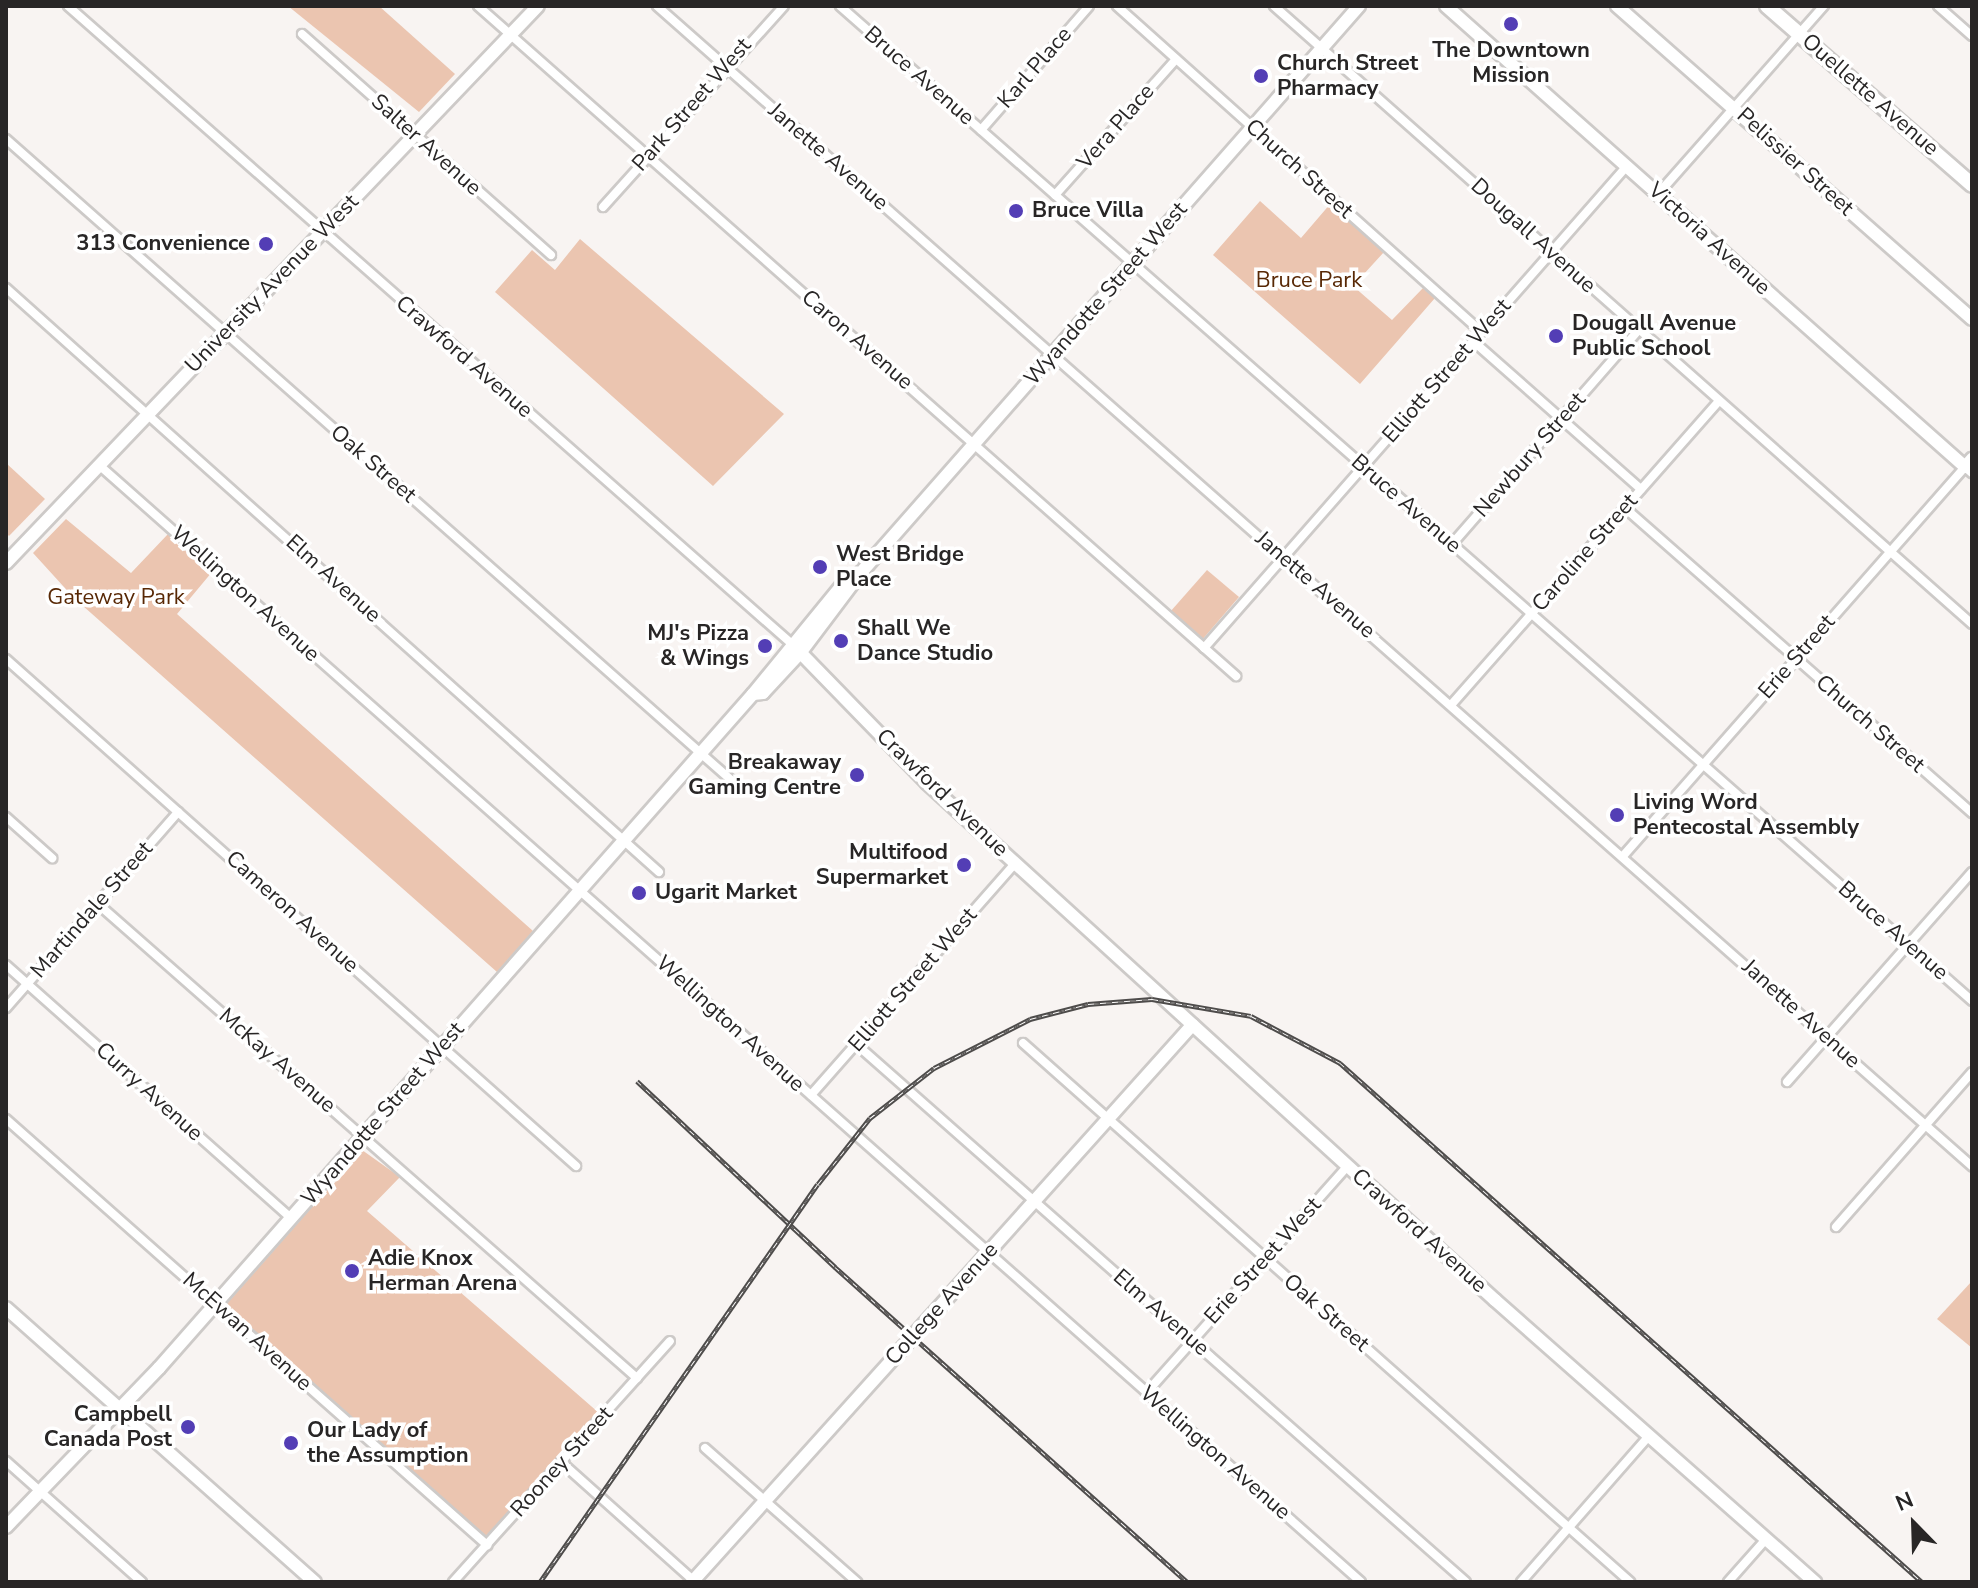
<!DOCTYPE html>
<html>
<head>
<meta charset="utf-8">
<style>
  body { margin:0 }
  #map { position:relative; width:1978px; height:1588px; overflow:hidden; background:#f8f4f2; font-family:"Nunito Sans",sans-serif }
  div>[style] { position:absolute }
  .green>* { inset:0; background:#ebc5b0 }
  .roads { filter:drop-shadow(2px 0 #cdcac8) drop-shadow(-2px 0 #cdcac8) drop-shadow(0 2px #cdcac8) drop-shadow(0 -2px #cdcac8) }
  .street>* { height:8px; margin:-4px; padding:0 4px; transform-origin:4px; border-radius:4px; background:#fff }
  .secondary>* { height:12px; margin:-6px; padding:0 6px; transform-origin:6px; border-radius:6px; background:#fff }
  .primary>* { height:14px; margin:-7px; padding:0 7px; transform-origin:7px; border-radius:7px; background:#fff }
  .rail>* { height:5px; margin-top:-2.5px; transform-origin:0; background:repeating-linear-gradient(90deg,#fff 0 6px,#4e4c4b 0 12px); box-sizing:border-box; border-block:2px solid #4e4c4b }
  .bridges { filter:drop-shadow(2px 0 #cdcac8) drop-shadow(-2px 0 #cdcac8) drop-shadow(0 2px #cdcac8) drop-shadow(0 -2px #cdcac8) }
  .secondary-bridge>* { height:12px; margin:-6px; padding:0 6px; transform-origin:6px; border-radius:6px; background:#fff }
  .dots>* { width:22px; height:22px; translate:-50% -50%; box-sizing:border-box; border:4px solid #fff; border-radius:50% }
  span { translate:-50% -50%; white-space:nowrap; text-align:center; line-height:1.15; -webkit-text-stroke:7px #fff; paint-order:stroke }
  .poi-label { font-size:22px; color:#282626; font-weight:700 }
  .left { translate:0 -50%; text-align:left }
  .right { translate:-100% -50%; text-align:right }
  .street-label { font-size:22px; color:#282626 }
  .park-label { font-size:22px; color:#582805 }
  .frame { position:absolute; inset:0; border:8px solid #282626; pointer-events:none }
  .north { position:absolute; left:1874px; top:1484px; width:80px; height:80px; -webkit-text-stroke:6px #fff; paint-order:stroke; rotate:337deg; font-size:22px; font-weight:700; line-height:32px; text-align:center; color:#282626 }
  .north::after { content:''; display:block; margin:auto; width:28px; height:36px; background:#282626; clip-path:polygon(50% 0,100% 100%,50% 72%,0 100%) }
</style>
</head>
<body>
<div id="map">
  <div class="green">
    <i style="clip-path:polygon(288px 6px,379px 6px,455px 74px,419px 112px)"></i>
    <i style="clip-path:polygon(1260px 201px,1301px 238px,1331px 203px,1384px 252px,1353px 286px,1392px 320px,1424px 287px,1435px 298px,1360px 384px,1213px 255px)"></i>
    <i style="clip-path:polygon(580px 239px,784px 414px,713px 486px,495px 292px,532px 250px,555px 270px)"></i>
    <i style="clip-path:polygon(6px 463px,45px 499px,9px 536px,6px 533px)"></i>
    <i style="clip-path:polygon(66px 519px,131px 573px,168px 534px,212px 572px,177px 614px,533px 931px,497px 972px,74px 598px,33px 553px)"></i>
    <i style="clip-path:polygon(1207px 570px,1239px 597px,1202px 640px,1170px 612px)"></i>
    <i style="clip-path:polygon(362px 1150px,400px 1177px,367px 1211px,599px 1413px,487px 1539px,224px 1307px)"></i>
    <i style="clip-path:polygon(1972px 1281px,1972px 1348px,1937px 1319px)"></i>
  </div>
  <div class="roads">
    <div class="street">
      <i style="left:68px;top:6px;width:965px;rotate:41.39deg"></i>
      <i style="left:478px;top:6px;width:1012px;rotate:41.47deg"></i>
      <i style="left:657px;top:6px;width:1754px;rotate:41.42deg"></i>
      <i style="left:840px;top:6px;width:1507px;rotate:41.31deg"></i>
      <i style="left:1117px;top:6px;width:489px;rotate:41.8deg"></i>
      <i style="left:1274px;top:6px;width:932px;rotate:41.52deg"></i>
      <i style="left:1938px;top:6px;width:45px;rotate:41.4deg"></i>
      <i style="left:302px;top:34px;width:333px;rotate:41.6deg"></i>
      <i style="left:981px;top:130px;width:164px;rotate:-48.9deg"></i>
      <i style="left:6px;top:139px;width:980px;rotate:41.48deg"></i>
      <i style="left:1658px;top:194px;width:251px;rotate:-48.6deg"></i>
      <i style="left:1055px;top:195px;width:182px;rotate:-48.3deg"></i>
      <i style="left:603px;top:207px;width:270px;rotate:-48deg"></i>
      <i style="left:6px;top:288px;width:876px;rotate:41.81deg"></i>
      <i style="left:1473px;top:341px;width:224px;rotate:41.4deg"></i>
      <i style="left:99px;top:465px;width:1685px;rotate:41.51deg"></i>
      <i style="left:1625px;top:508px;width:462px;rotate:41.3deg"></i>
      <i style="left:1452px;top:544px;width:284px;rotate:-48.9deg"></i>
      <i style="left:1204px;top:648px;width:641px;rotate:-48.73deg"></i>
      <i style="left:6px;top:659px;width:763px;rotate:41.65deg"></i>
      <i style="left:1451px;top:705px;width:405px;rotate:-48.6deg"></i>
      <i style="left:6px;top:817px;width:62px;rotate:41.7deg"></i>
      <i style="left:1623px;top:856px;width:518px;rotate:-48.68deg"></i>
      <i style="left:1965px;top:467px;width:9px;rotate:41deg"></i>
      <i style="left:98px;top:904px;width:718px;rotate:41.33deg"></i>
      <i style="left:6px;top:965px;width:381px;rotate:41.6deg"></i>
      <i style="left:6px;top:1008px;width:261px;rotate:-48.7deg"></i>
      <i style="left:1023px;top:1043px;width:812px;rotate:41.6deg"></i>
      <i style="left:856px;top:1044px;width:813px;rotate:41.41deg"></i>
      <i style="left:1787px;top:1082px;width:280px;rotate:-48.6deg"></i>
      <i style="left:811px;top:1095px;width:308px;rotate:-48.6deg"></i>
      <i style="left:6px;top:1119px;width:643px;rotate:41.53deg"></i>
      <i style="left:1836px;top:1227px;width:206px;rotate:-48.7deg"></i>
      <i style="left:1147px;top:1392px;width:302px;rotate:-48.4deg"></i>
      <i style="left:705px;top:1448px;width:203px;rotate:41.4deg"></i>
      <i style="left:6px;top:1461px;width:182px;rotate:41.7deg"></i>
      <i style="left:561px;top:1462px;width:180px;rotate:41.8deg"></i>
      <i style="left:453px;top:1582px;width:324px;rotate:-48deg"></i>
      <i style="left:1521px;top:1582px;width:194px;rotate:-48.8deg"></i>
      <i style="left:1728px;top:1582px;width:57px;rotate:-48.5deg"></i>
    </div>
    <div class="secondary">
      <i style="left:1446px;top:6px;width:694px;rotate:41.61deg"></i>
      <i style="left:1965px;top:467px;width:11px;rotate:-49deg"></i>
      <i style="left:1617px;top:6px;width:473px;rotate:41.4deg"></i>
      <i style="left:6px;top:563px;width:770px;rotate:-46.32deg"></i>
      <i style="left:792px;top:644px;width:194px;rotate:45.8deg"></i>
      <i style="left:927px;top:783px;width:768px;rotate:42.31deg"></i>
      <i style="left:1495px;top:1300px;width:427px;rotate:41.4deg"></i>
      <i style="left:753px;top:694px;width:10px;rotate:-6deg"></i>
      <i style="left:763px;top:693px;width:56px;rotate:-47.2deg"></i>
      <i style="left:801px;top:652px;width:95px;rotate:-53.1deg"></i>
      <i style="left:858px;top:576px;width:759px;rotate:-48.69deg"></i>
      <i style="left:6px;top:1308px;width:413px;rotate:41.6deg"></i>
      <i style="left:924px;top:1324px;width:402px;rotate:-48.1deg"></i>
      <i style="left:6px;top:1527px;width:221px;rotate:-46.1deg"></i>
      <i style="left:159px;top:1368px;width:898px;rotate:-48.61deg"></i>
      <i style="left:753px;top:694px;width:144px;rotate:-50.7deg"></i>
      <i style="left:844px;top:583px;width:10px;rotate:-11deg"></i>
      <i style="left:692px;top:1582px;width:307px;rotate:-48deg"></i>
    </div>
    <div class="primary">
      <i style="left:1767px;top:6px;width:272px;rotate:41.1deg"></i>
    </div>
  </div>
  <div class="rail">
    <i style="left:637px;top:1081px;width:272px;rotate:43.2deg"></i>
    <i style="left:835px;top:1267px;width:472px;rotate:41.8deg"></i>
    <i style="left:540px;top:1582px;width:485px;rotate:-55.1deg"></i>
    <i style="left:818px;top:1184px;width:84px;rotate:-51.8deg"></i>
    <i style="left:870px;top:1118px;width:81px;rotate:-38deg"></i>
    <i style="left:934px;top:1068px;width:108px;rotate:-27deg"></i>
    <i style="left:1030px;top:1019px;width:60px;rotate:-14.5deg"></i>
    <i style="left:1088px;top:1004px;width:64px;rotate:-4.5deg"></i>
    <i style="left:1152px;top:999px;width:100px;rotate:9.7deg"></i>
    <i style="left:1251px;top:1016px;width:101px;rotate:27.8deg"></i>
    <i style="left:1340px;top:1063px;width:780px;rotate:41.73deg"></i>
  </div>
  <div class="bridges">
    <div class="secondary-bridge">
      <i style="left:897px;top:1354px;width:40px;rotate:-48deg"></i>
    </div>
  </div>
  <div class="dots">
    <i style="left:1511px;top:24px;background:#533eb5"></i>
    <i style="left:1261px;top:76px;background:#533eb5"></i>
    <i style="left:1016px;top:211px;background:#533eb5"></i>
    <i style="left:266px;top:244px;background:#533eb5"></i>
    <i style="left:1556px;top:336px;background:#533eb5"></i>
    <i style="left:820px;top:567px;background:#533eb5"></i>
    <i style="left:841px;top:641px;background:#533eb5"></i>
    <i style="left:765px;top:646px;background:#533eb5"></i>
    <i style="left:857px;top:775px;background:#533eb5"></i>
    <i style="left:1617px;top:815px;background:#533eb5"></i>
    <i style="left:964px;top:865px;background:#533eb5"></i>
    <i style="left:639px;top:893px;background:#533eb5"></i>
    <i style="left:352px;top:1271px;background:#533eb5"></i>
    <i style="left:188px;top:1427px;background:#533eb5"></i>
    <i style="left:291px;top:1443px;background:#533eb5"></i>
  </div>
  <div class="poi-label">
    <span style="left:1511px;top:63px">The Downtown<br>Mission</span>
    <span class="left" style="left:1277px;top:76px">Church Street<br>Pharmacy</span>
    <span class="left" style="left:1032px;top:211px">Bruce Villa</span>
    <span class="right" style="left:250px;top:244px">313 Convenience</span>
    <span class="left" style="left:1572px;top:336px">Dougall Avenue<br>Public School</span>
    <span class="left" style="left:836px;top:567px">West Bridge<br>Place</span>
    <span class="left" style="left:857px;top:641px">Shall We<br>Dance Studio</span>
    <span class="right" style="left:749px;top:646px">MJ's Pizza<br>&amp; Wings</span>
    <span class="right" style="left:841px;top:775px">Breakaway<br>Gaming Centre</span>
    <span class="left" style="left:1633px;top:815px">Living Word<br>Pentecostal Assembly</span>
    <span class="right" style="left:948px;top:865px">Multifood<br>Supermarket</span>
    <span class="left" style="left:655px;top:893px">Ugarit Market</span>
    <span class="left" style="left:368px;top:1271px">Adie Knox<br>Herman Arena</span>
    <span class="right" style="left:172px;top:1427px">Campbell<br>Canada Post</span>
    <span class="left" style="left:307px;top:1443px">Our Lady of<br>the Assumption</span>
  </div>
  <div class="street-label">
    <span style="left:1035px;top:68px;rotate:-49deg">Karl Place</span>
    <span style="left:919px;top:76px;rotate:41deg">Bruce Avenue</span>
    <span style="left:1870px;top:95px;rotate:41deg">Ouellette Avenue</span>
    <span style="left:692px;top:105px;rotate:-49deg">Park Street West</span>
    <span style="left:1116px;top:127px;rotate:-49deg">Vera Place</span>
    <span style="left:426px;top:145px;rotate:42deg">Salter Avenue</span>
    <span style="left:828px;top:157px;rotate:41deg">Janette Avenue</span>
    <span style="left:1795px;top:162px;rotate:42deg">Pelissier Street</span>
    <span style="left:1299px;top:169px;rotate:42deg">Church Street</span>
    <span style="left:1533px;top:236px;rotate:42deg">Dougall Avenue</span>
    <span style="left:1709px;top:239px;rotate:42deg">Victoria Avenue</span>
    <span style="left:272px;top:284px;rotate:-46deg">University Avenue West</span>
    <span style="left:1106px;top:294px;rotate:-49deg">Wyandotte Street West</span>
    <span style="left:857px;top:340px;rotate:41deg">Caron Avenue</span>
    <span style="left:464px;top:357px;rotate:41deg">Crawford Avenue</span>
    <span style="left:1447px;top:371px;rotate:-49deg">Elliott Street West</span>
    <span style="left:1530px;top:455px;rotate:-49deg">Newbury Street</span>
    <span style="left:373px;top:464px;rotate:41deg">Oak Street</span>
    <span style="left:1406px;top:504px;rotate:41deg">Bruce Avenue</span>
    <span style="left:1585px;top:553px;rotate:-49deg">Caroline Street</span>
    <span style="left:333px;top:579px;rotate:42deg">Elm Avenue</span>
    <span style="left:1315px;top:585px;rotate:41deg">Janette Avenue</span>
    <span style="left:245px;top:594px;rotate:42deg">Wellington Avenue</span>
    <span style="left:1797px;top:657px;rotate:-49deg">Erie Street</span>
    <span style="left:1870px;top:724px;rotate:41deg">Church Street</span>
    <span style="left:942px;top:793px;rotate:44deg">Crawford Avenue</span>
    <span style="left:92px;top:910px;rotate:-49deg">Martindale Street</span>
    <span style="left:292px;top:912px;rotate:42deg">Cameron Avenue</span>
    <span style="left:1893px;top:931px;rotate:41deg">Bruce Avenue</span>
    <span style="left:913px;top:980px;rotate:-49deg">Elliott Street West</span>
    <span style="left:1801px;top:1014px;rotate:42deg">Janette Avenue</span>
    <span style="left:730px;top:1024px;rotate:42deg">Wellington Avenue</span>
    <span style="left:277px;top:1061px;rotate:41deg">McKay Avenue</span>
    <span style="left:149px;top:1092px;rotate:42deg">Curry Avenue</span>
    <span style="left:383px;top:1114px;rotate:-49deg">Wyandotte Street West</span>
    <span style="left:1419px;top:1231px;rotate:42deg">Crawford Avenue</span>
    <span style="left:1263px;top:1261px;rotate:-48deg">Erie Street West</span>
    <span style="left:942px;top:1304px;rotate:-48deg">College Avenue</span>
    <span style="left:1161px;top:1313px;rotate:41deg">Elm Avenue</span>
    <span style="left:1326px;top:1313px;rotate:41deg">Oak Street</span>
    <span style="left:247px;top:1332px;rotate:42deg">McEwan Avenue</span>
    <span style="left:1215px;top:1453px;rotate:41deg">Wellington Avenue</span>
    <span style="left:562px;top:1462px;rotate:-48deg">Rooney Street</span>
  </div>
  <div class="park-label">
    <span style="left:1309px;top:281px">Bruce Park</span>
    <span style="left:116px;top:598px">Gateway Park</span>
  </div>
  <div class="frame"></div>
  <div class="north">N</div>
</div>
</body>
</html>
